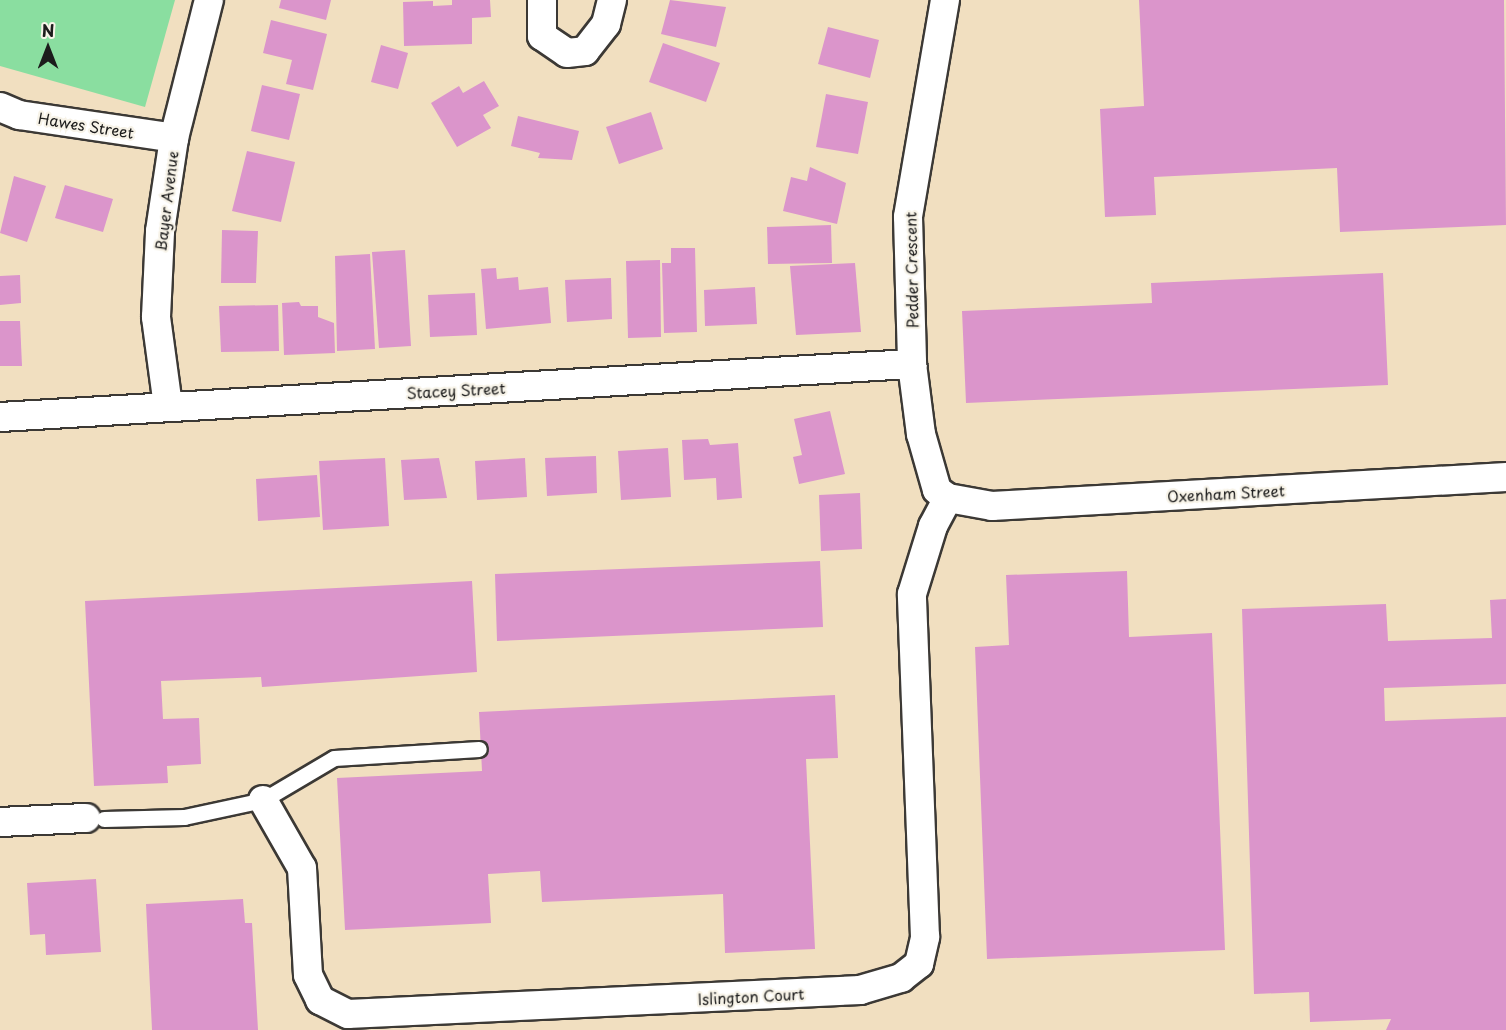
<!DOCTYPE html>
<html>
<head>
<meta charset="utf-8">
<style>
  body { margin:0 }
  #map { position:relative; width:1506px; height:1030px; overflow:hidden; background:#f1dfc0; font-family:"Playpen Sans",sans-serif }
  div>[style] { position:absolute }
  .green>* { inset:0; background:#8adea0 }
  .building>* { inset:0; background:#db95cb }
  .roads { filter:drop-shadow(2px 0 #3c3935) drop-shadow(-2px 0 #3c3935) drop-shadow(0 2px #3c3935) drop-shadow(0 -2px #3c3935) }
  .lane>* { height:15px; margin:-7.5px; padding:0 7.5px; transform-origin:7.5px; border-radius:7.5px; background:#fff }
  .street>* { height:28px; margin:-14px; padding:0 14px; transform-origin:14px; border-radius:14px; background:#fff }
  span { translate:-50% -50%; white-space:nowrap; text-align:center; line-height:1.15; -webkit-text-stroke:4.5px #f7f3e8; paint-order:stroke }
  .street-label { font-size:15px; color:#1c1c1c }
  .north { position:absolute; left:18px; top:18px; width:60px; height:60px; -webkit-text-stroke:4px #f7f3e8; paint-order:stroke; rotate:0deg; font-size:16px; font-weight:700; line-height:24px; text-align:center; color:#1c1c1c }
  .north::after { content:''; display:block; margin:auto; width:21px; height:27px; background:#1c1c1c; clip-path:polygon(50% 0,100% 100%,50% 72%,0 100%) }
</style>
</head>
<body>
<div id="map">
  <div class="green">
    <i style="clip-path:polygon(0 0,175px 0,145px 107px,0 66px)"></i>
  </div>
  <div class="building">
    <i style="clip-path:polygon(281px 0,331px 0,326px 20px,279px 8px)"></i>
    <i style="clip-path:polygon(452px 0,490px 0,491px 17px,472px 18px,472px 44px,404px 46px,403px 2px,433px 1px,433px 6px,452px 5px)"></i>
    <i style="clip-path:polygon(670px 0,726px 7px,716px 47px,661px 34px)"></i>
    <i style="clip-path:polygon(1139px 0,1504px 0,1506px 225px,1340px 232px,1337px 168px,1154px 177px,1156px 215px,1105px 217px,1100px 109px,1144px 106px)"></i>
    <i style="clip-path:polygon(271px 20px,327px 34px,313px 90px,286px 84px,292px 60px,263px 53px)"></i>
    <i style="clip-path:polygon(828px 27px,879px 40px,870px 78px,818px 64px)"></i>
    <i style="clip-path:polygon(663px 43px,720px 63px,706px 102px,649px 82px)"></i>
    <i style="clip-path:polygon(381px 45px,408px 53px,398px 89px,371px 82px)"></i>
    <i style="clip-path:polygon(484px 81px,499px 106px,483px 115px,491px 128px,457px 147px,431px 103px,459px 86px,463px 93px)"></i>
    <i style="clip-path:polygon(262px 85px,300px 94px,289px 140px,251px 131px)"></i>
    <i style="clip-path:polygon(826px 94px,868px 102px,858px 154px,816px 147px)"></i>
    <i style="clip-path:polygon(651px 112px,663px 149px,619px 164px,606px 127px)"></i>
    <i style="clip-path:polygon(518px 116px,579px 131px,572px 160px,538px 158px,540px 153px,511px 146px)"></i>
    <i style="clip-path:polygon(247px 151px,295px 162px,281px 222px,232px 211px)"></i>
    <i style="clip-path:polygon(810px 167px,846px 183px,837px 224px,783px 211px,791px 177px,807px 181px)"></i>
    <i style="clip-path:polygon(14px 176px,46px 186px,27px 242px,0 233px)"></i>
    <i style="clip-path:polygon(65px 185px,113px 199px,103px 232px,55px 218px)"></i>
    <i style="clip-path:polygon(831px 225px,832px 263px,768px 264px,767px 227px)"></i>
    <i style="clip-path:polygon(222px 230px,258px 231px,256px 283px,221px 283px)"></i>
    <i style="clip-path:polygon(671px 248px,695px 248px,697px 332px,664px 333px,662px 263px,671px 263px)"></i>
    <i style="clip-path:polygon(405px 250px,411px 346px,379px 348px,372px 252px)"></i>
    <i style="clip-path:polygon(370px 254px,375px 349px,337px 351px,335px 256px)"></i>
    <i style="clip-path:polygon(660px 260px,661px 337px,628px 338px,626px 261px)"></i>
    <i style="clip-path:polygon(855px 263px,861px 332px,796px 335px,790px 266px)"></i>
    <i style="clip-path:polygon(496px 268px,497px 279px,518px 277px,519px 290px,548px 287px,551px 323px,486px 329px,481px 269px)"></i>
    <i style="clip-path:polygon(1383px 273px,1388px 385px,966px 403px,962px 311px,1152px 303px,1151px 283px)"></i>
    <i style="clip-path:polygon(20px 275px,21px 303px,0 305px,0 276px)"></i>
    <i style="clip-path:polygon(611px 278px,612px 319px,567px 322px,565px 280px)"></i>
    <i style="clip-path:polygon(755px 287px,757px 324px,705px 326px,704px 290px)"></i>
    <i style="clip-path:polygon(475px 293px,477px 335px,430px 337px,428px 295px)"></i>
    <i style="clip-path:polygon(299px 302px,301px 306px,318px 306px,318px 317px,334px 323px,335px 353px,284px 355px,282px 303px)"></i>
    <i style="clip-path:polygon(278px 305px,279px 351px,221px 352px,219px 306px)"></i>
    <i style="clip-path:polygon(0 321px,20px 321px,22px 366px,0 366px)"></i>
    <i style="clip-path:polygon(830px 411px,845px 474px,799px 484px,793px 457px,802px 455px,794px 419px)"></i>
    <i style="clip-path:polygon(708px 439px,710px 445px,738px 443px,742px 498px,717px 500px,716px 478px,684px 480px,682px 440px)"></i>
    <i style="clip-path:polygon(668px 448px,671px 497px,621px 500px,618px 451px)"></i>
    <i style="clip-path:polygon(596px 456px,597px 493px,547px 496px,545px 458px)"></i>
    <i style="clip-path:polygon(385px 458px,389px 526px,323px 530px,319px 461px)"></i>
    <i style="clip-path:polygon(439px 458px,447px 498px,404px 500px,401px 460px)"></i>
    <i style="clip-path:polygon(525px 458px,527px 497px,477px 500px,475px 461px)"></i>
    <i style="clip-path:polygon(317px 475px,320px 517px,258px 521px,256px 479px)"></i>
    <i style="clip-path:polygon(860px 493px,862px 549px,821px 551px,819px 495px)"></i>
    <i style="clip-path:polygon(820px 561px,823px 627px,497px 641px,495px 574px)"></i>
    <i style="clip-path:polygon(1127px 571px,1129px 637px,1212px 633px,1225px 950px,987px 959px,975px 647px,1009px 645px,1006px 575px)"></i>
    <i style="clip-path:polygon(472px 581px,477px 672px,262px 687px,261px 677px,161px 681px,163px 719px,199px 718px,201px 764px,167px 766px,168px 783px,94px 786px,85px 601px)"></i>
    <i style="clip-path:polygon(1506px 599px,1506px 684px,1384px 688px,1385px 721px,1506px 717px,1506px 1030px,1386px 1030px,1391px 1019px,1310px 1022px,1309px 992px,1254px 994px,1242px 609px,1386px 604px,1388px 641px,1492px 638px,1490px 600px)"></i>
    <i style="clip-path:polygon(835px 695px,838px 758px,806px 759px,815px 949px,725px 953px,723px 894px,542px 902px,540px 871px,488px 874px,491px 923px,345px 930px,337px 778px,482px 771px,479px 712px)"></i>
    <i style="clip-path:polygon(96px 879px,101px 952px,46px 955px,45px 934px,30px 935px,27px 883px)"></i>
    <i style="clip-path:polygon(243px 899px,245px 923px,252px 923px,258px 1030px,152px 1030px,146px 904px)"></i>
  </div>
  <div class="roads">
    <div class="lane">
      <i style="left:104px;top:819px;width:80px;rotate:-1.4deg"></i>
      <i style="left:184px;top:817px;width:81px;rotate:-12.1deg"></i>
      <i style="left:263px;top:800px;width:82px;rotate:-30.6deg"></i>
      <i style="left:334px;top:758px;width:145px;rotate:-3.6deg"></i>
    </div>
    <div class="street">
      <i style="left:542px;top:0;width:36px;rotate:90deg"></i>
      <i style="left:542px;top:36px;width:30px;rotate:34deg"></i>
      <i style="left:567px;top:53px;width:18px;rotate:-6deg"></i>
      <i style="left:585px;top:51px;width:34px;rotate:-52deg"></i>
      <i style="left:606px;top:24px;width:25px;rotate:-76deg"></i>
      <i style="left:945px;top:0;width:220px;rotate:99.7deg"></i>
      <i style="left:908px;top:217px;width:147px;rotate:88.4deg"></i>
      <i style="left:912px;top:364px;width:71px;rotate:82.7deg"></i>
      <i style="left:921px;top:434px;width:58px;rotate:74.1deg"></i>
      <i style="left:937px;top:490px;width:14px;rotate:36deg"></i>
      <i style="left:948px;top:498px;width:45px;rotate:10.3deg"></i>
      <i style="left:992px;top:506px;width:515px;rotate:-3.23deg"></i>
      <i style="left:0;top:107px;width:21px;rotate:23deg"></i>
      <i style="left:19px;top:115px;width:157px;rotate:8.4deg"></i>
      <i style="left:168px;top:406px;width:90px;rotate:-97.7deg"></i>
      <i style="left:156px;top:317px;width:86px;rotate:-87.3deg"></i>
      <i style="left:160px;top:231px;width:94px;rotate:-81.4deg"></i>
      <i style="left:174px;top:138px;width:142px;rotate:-75.8deg"></i>
      <i style="left:0;top:417px;width:914px;rotate:-3.33deg"></i>
      <i style="left:263px;top:800px;width:78px;rotate:60.2deg"></i>
      <i style="left:302px;top:868px;width:107px;rotate:86.8deg"></i>
      <i style="left:308px;top:975px;width:28px;rotate:64deg"></i>
      <i style="left:320px;top:1000px;width:31px;rotate:27deg"></i>
      <i style="left:348px;top:1014px;width:513px;rotate:-2.68deg"></i>
      <i style="left:860px;top:990px;width:43px;rotate:-16.3deg"></i>
      <i style="left:901px;top:978px;width:23px;rotate:-38deg"></i>
      <i style="left:919px;top:964px;width:28px;rotate:-77deg"></i>
      <i style="left:925px;top:937px;width:343px;rotate:-92.2deg"></i>
      <i style="left:912px;top:594px;width:71px;rotate:-72.8deg"></i>
      <i style="left:933px;top:526px;width:32px;rotate:-62deg"></i>
      <i style="left:0;top:822px;width:86px;rotate:-2.7deg"></i>
    </div>
  </div>
  <div class="street-label">
    <span style="left:86px;top:125px;rotate:9deg">Hawes Street</span>
    <span style="left:166px;top:201px;rotate:-83deg">Bayer Avenue</span>
    <span style="left:911px;top:270px;rotate:-91deg">Pedder Crescent</span>
    <span style="left:456px;top:390px;rotate:-3deg">Stacey Street</span>
    <span style="left:1226px;top:493px;rotate:-3deg">Oxenham Street</span>
    <span style="left:751px;top:996px;rotate:-3deg">Islington Court</span>
  </div>
  <div class="north">N</div>
</div>
</body>
</html>
